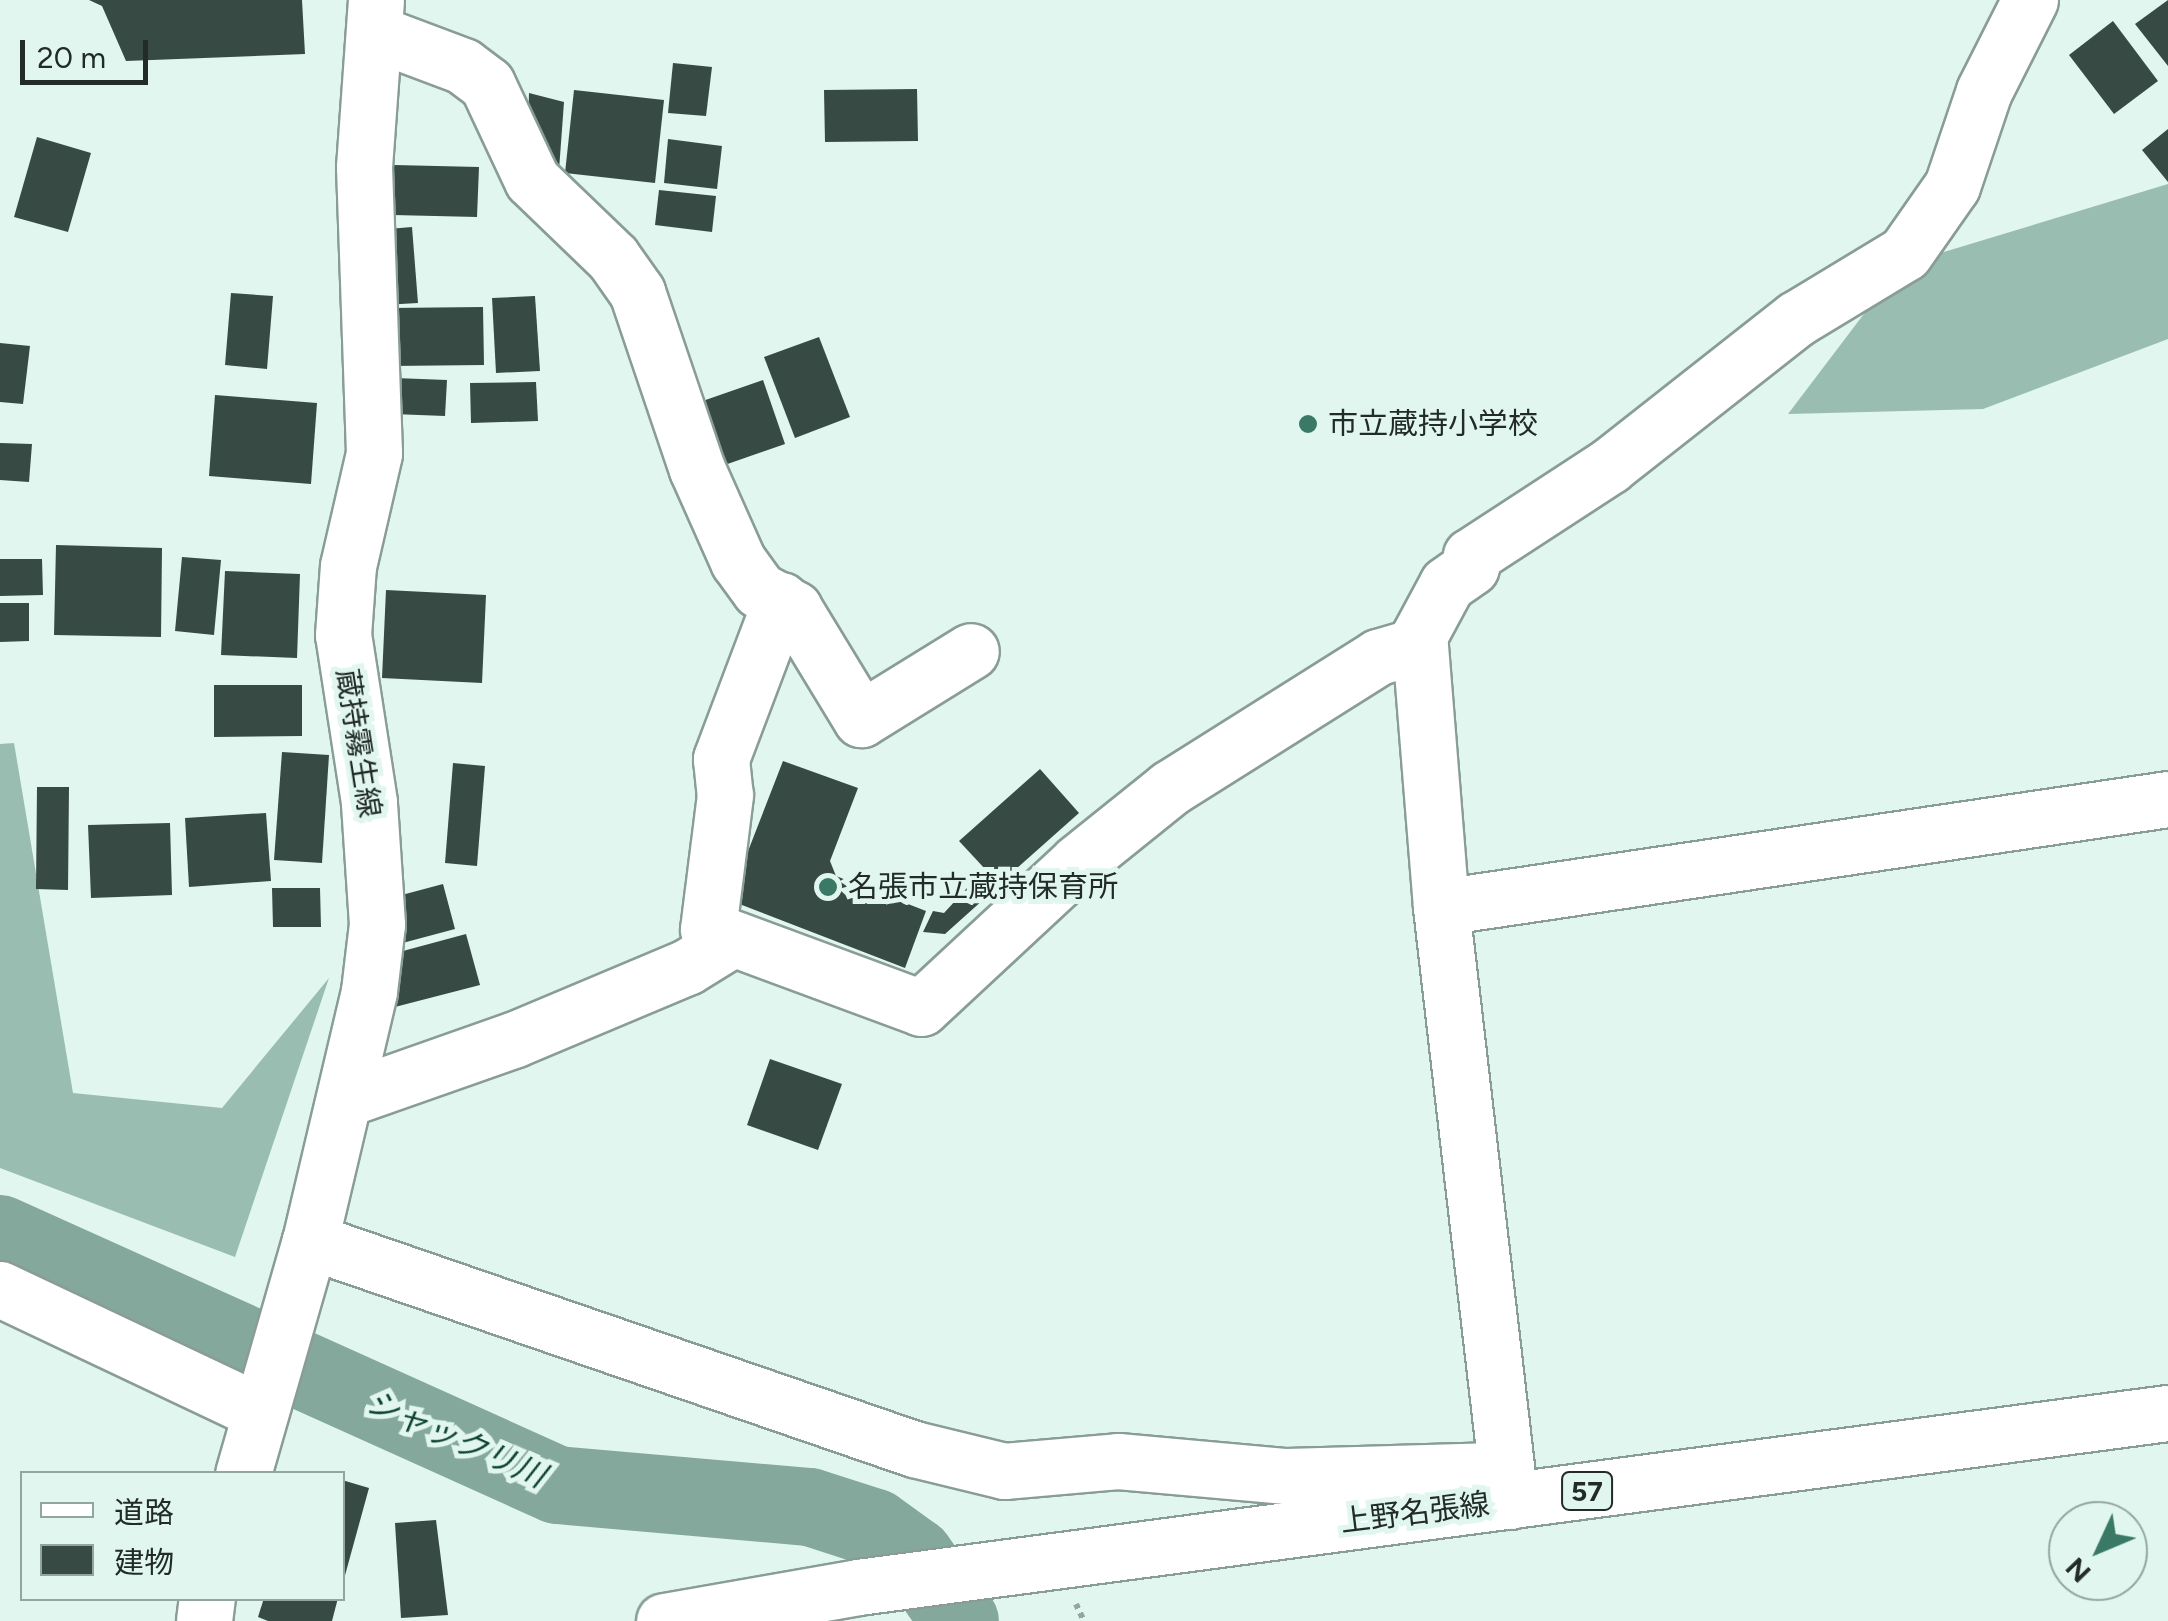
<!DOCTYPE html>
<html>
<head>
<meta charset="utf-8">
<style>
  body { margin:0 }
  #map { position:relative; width:2168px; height:1621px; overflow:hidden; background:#e0f6ee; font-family:Figtree,"Noto Sans JP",sans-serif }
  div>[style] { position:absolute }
  .forest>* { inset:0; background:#9abdb1 }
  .river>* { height:78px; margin:-39px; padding:0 39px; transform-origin:39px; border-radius:39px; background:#85a89c }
  .building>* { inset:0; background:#384a44 }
  .path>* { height:6px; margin-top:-3px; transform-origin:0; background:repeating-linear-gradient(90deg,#95a6a0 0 5px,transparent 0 10px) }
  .roads { filter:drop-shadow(2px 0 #899d96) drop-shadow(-2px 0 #899d96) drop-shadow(0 2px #899d96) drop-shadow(0 -2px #899d96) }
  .minor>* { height:55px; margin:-27.5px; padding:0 27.5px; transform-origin:27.5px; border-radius:27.5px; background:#fff }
  .major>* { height:55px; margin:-27.5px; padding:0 27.5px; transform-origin:27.5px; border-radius:27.5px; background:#fff }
  .dots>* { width:28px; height:28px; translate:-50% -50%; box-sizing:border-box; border:5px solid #e0f6ee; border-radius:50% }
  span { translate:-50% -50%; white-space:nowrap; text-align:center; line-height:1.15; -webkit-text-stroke:10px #e0f6ee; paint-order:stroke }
  .shield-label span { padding:2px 8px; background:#e0f6ee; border:2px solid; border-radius:8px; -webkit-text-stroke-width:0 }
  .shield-label { font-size:28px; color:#222b28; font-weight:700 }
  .poi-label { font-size:30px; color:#222b28 }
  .left { translate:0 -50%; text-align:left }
  .street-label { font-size:30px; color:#222b28 }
  .water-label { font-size:32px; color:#0f4234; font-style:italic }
  .legend { position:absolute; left:20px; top:1471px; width:325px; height:130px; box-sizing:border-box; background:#e0f6ee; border:2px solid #94a59f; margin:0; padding:12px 18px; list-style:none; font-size:30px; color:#222b28 }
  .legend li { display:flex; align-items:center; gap:20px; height:50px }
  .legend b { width:50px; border:2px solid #94a59f }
  .north { position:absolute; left:2048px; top:1501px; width:100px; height:100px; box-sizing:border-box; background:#e0f6ee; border:2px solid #94a59f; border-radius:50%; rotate:226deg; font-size:28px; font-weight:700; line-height:40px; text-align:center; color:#222b28 }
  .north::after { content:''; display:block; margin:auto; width:35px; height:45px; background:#3a7966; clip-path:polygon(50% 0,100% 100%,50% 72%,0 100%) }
  .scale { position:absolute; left:20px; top:40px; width:128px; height:45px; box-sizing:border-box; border:5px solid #222b28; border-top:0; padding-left:12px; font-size:30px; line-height:35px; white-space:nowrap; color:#222b28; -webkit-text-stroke:8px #e0f6ee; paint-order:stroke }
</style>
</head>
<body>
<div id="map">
  <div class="forest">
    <i style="clip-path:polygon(2168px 184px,2168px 339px,1983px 409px,1788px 414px,1901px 265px)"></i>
    <i style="clip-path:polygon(14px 743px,73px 1093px,222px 1108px,329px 978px,235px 1257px,0 1168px,0 744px)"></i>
  </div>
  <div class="river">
    <i style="left:0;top:1234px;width:611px;rotate:24.26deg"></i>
    <i style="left:557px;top:1485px;width:254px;rotate:5deg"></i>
    <i style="left:810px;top:1507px;width:68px;rotate:17.9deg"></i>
    <i style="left:875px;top:1528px;width:49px;rotate:35.9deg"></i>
    <i style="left:915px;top:1557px;width:78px;rotate:54.9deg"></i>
  </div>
  <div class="building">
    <i style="clip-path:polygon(89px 0,302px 0,305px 54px,126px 61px,102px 6px)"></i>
    <i style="clip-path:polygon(2168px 0,2168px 66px,2135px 24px)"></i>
    <i style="clip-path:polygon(2113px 21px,2158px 81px,2114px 114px,2069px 55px)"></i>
    <i style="clip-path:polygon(673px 63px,712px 67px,706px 116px,668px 113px)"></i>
    <i style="clip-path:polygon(917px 89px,918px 141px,825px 142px,824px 90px)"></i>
    <i style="clip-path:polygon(574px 90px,664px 100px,655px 183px,565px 173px)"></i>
    <i style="clip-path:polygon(529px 93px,564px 102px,559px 170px,528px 133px)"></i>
    <i style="clip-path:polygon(2168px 129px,2168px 182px,2142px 150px)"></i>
    <i style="clip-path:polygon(37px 137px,91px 153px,68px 232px,14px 217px)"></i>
    <i style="clip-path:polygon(668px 139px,722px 146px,717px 189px,664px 183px)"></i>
    <i style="clip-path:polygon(394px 165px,479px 167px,477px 217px,393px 215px)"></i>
    <i style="clip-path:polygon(659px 190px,716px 196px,712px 232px,655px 225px)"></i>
    <i style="clip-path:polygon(412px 227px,418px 303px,383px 305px,376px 230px)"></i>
    <i style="clip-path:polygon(231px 293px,273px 296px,267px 369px,225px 365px)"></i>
    <i style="clip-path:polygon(535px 296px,540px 371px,496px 373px,492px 298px)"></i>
    <i style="clip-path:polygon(483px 307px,484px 365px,391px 366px,390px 308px)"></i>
    <i style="clip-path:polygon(819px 337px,850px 417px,795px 438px,764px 357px)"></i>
    <i style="clip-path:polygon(0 343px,30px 346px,23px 404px,0 402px)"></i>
    <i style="clip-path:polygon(395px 378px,447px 380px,445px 416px,393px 414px)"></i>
    <i style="clip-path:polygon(763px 380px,785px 444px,716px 468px,694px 404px)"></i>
    <i style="clip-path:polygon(536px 382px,538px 421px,471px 423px,470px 383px)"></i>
    <i style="clip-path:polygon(215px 395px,317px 403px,311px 484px,209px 476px)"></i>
    <i style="clip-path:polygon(0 443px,32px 444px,29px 482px,0 480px)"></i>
    <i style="clip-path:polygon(56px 545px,162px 548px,161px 637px,54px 635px)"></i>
    <i style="clip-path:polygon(182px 557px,221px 560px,214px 635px,175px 631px)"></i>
    <i style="clip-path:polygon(0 559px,42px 559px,43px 595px,0 596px)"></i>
    <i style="clip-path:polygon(225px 571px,300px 574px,297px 658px,221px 655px)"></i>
    <i style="clip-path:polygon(386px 590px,486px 595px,482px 683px,382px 678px)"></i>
    <i style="clip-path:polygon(0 603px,29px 603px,29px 641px,0 642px)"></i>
    <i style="clip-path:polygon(214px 685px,302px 685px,302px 736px,214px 737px)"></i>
    <i style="clip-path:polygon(282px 752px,329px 755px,322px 863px,274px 860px)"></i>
    <i style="clip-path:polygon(783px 761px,858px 788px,830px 861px,836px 876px,926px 911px,905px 968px,729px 900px)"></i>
    <i style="clip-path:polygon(453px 763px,485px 766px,477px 866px,445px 863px)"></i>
    <i style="clip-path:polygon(1040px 769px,1079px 813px,999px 884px,959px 841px)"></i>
    <i style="clip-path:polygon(37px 787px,69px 787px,68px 890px,36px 889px)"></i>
    <i style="clip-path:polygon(266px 813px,271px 881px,189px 887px,185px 818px)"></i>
    <i style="clip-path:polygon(170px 823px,172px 895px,91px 898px,88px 825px)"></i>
    <i style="clip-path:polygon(979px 875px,994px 890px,945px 934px,923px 932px,933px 911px,944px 913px)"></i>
    <i style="clip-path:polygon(443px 884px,455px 929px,395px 945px,383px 900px)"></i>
    <i style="clip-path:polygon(272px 888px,320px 888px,321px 927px,273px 927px)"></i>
    <i style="clip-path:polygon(466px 934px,480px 985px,391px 1008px,377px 958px)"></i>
    <i style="clip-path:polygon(770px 1059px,842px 1084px,818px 1150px,747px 1125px)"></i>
    <i style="clip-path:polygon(342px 1480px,369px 1488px,344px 1579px,342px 1579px)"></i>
    <i style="clip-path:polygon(436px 1520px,448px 1615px,401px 1618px,395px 1523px)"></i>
    <i style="clip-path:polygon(264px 1598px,338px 1598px,332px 1621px,268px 1621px,258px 1617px)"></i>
  </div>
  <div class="path">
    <i style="left:1076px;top:1604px;width:19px;rotate:65deg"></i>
  </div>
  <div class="roads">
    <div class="minor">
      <i style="left:378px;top:34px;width:91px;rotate:20.6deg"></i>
      <i style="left:463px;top:66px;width:30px;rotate:37deg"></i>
      <i style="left:487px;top:84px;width:106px;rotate:64.9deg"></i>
      <i style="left:532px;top:180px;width:112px;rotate:43.9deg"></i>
      <i style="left:613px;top:258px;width:42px;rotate:54.8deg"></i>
      <i style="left:637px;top:292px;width:187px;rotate:71.3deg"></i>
      <i style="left:697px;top:469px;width:101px;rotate:66deg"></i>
      <i style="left:738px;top:561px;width:36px;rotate:54deg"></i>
      <i style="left:759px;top:590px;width:40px;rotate:28deg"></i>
      <i style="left:794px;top:609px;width:129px;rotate:58.7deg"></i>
      <i style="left:861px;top:719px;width:129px;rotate:-31.7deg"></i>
      <i style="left:781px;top:600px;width:170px;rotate:110.7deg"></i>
      <i style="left:721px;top:759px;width:36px;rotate:84deg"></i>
      <i style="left:725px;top:795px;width:135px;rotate:97.2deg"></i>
      <i style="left:708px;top:929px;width:227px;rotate:20.3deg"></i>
      <i style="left:921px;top:1008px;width:214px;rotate:-42.9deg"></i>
      <i style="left:1078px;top:862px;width:118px;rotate:-38.8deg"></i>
      <i style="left:1170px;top:788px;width:246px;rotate:-32.2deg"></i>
      <i style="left:1378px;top:657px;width:43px;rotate:-16.3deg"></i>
      <i style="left:1441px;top:907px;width:735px;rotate:-8.45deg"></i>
      <i style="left:345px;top:1099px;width:178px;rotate:-19.4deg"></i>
      <i style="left:513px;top:1040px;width:189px;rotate:-22.8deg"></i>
      <i style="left:687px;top:967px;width:49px;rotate:-31.8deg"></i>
      <i style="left:310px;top:1241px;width:639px;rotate:19deg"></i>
      <i style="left:914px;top:1449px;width:93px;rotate:13.7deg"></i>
      <i style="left:1004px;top:1471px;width:114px;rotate:-5deg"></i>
      <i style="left:1118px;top:1461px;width:169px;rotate:5.1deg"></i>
      <i style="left:1286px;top:1476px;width:220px;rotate:-1.6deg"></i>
      <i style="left:0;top:1289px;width:288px;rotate:25.3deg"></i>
      <i style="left:1510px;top:1501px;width:598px;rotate:-96.63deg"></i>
      <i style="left:1441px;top:907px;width:272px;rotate:-94.6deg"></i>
      <i style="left:1419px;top:636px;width:59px;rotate:-61.7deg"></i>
      <i style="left:1447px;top:584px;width:29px;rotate:-35deg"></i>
      <i style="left:1471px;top:567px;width:11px;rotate:-90deg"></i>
      <i style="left:1471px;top:556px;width:165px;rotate:-33.1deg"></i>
      <i style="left:1609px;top:466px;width:238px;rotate:-38.2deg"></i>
      <i style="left:1796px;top:319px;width:127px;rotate:-31.2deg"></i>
      <i style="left:1905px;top:253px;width:82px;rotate:-55deg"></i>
      <i style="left:1952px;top:186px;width:100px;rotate:-71.4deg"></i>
      <i style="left:1984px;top:91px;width:102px;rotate:-63.2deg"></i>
    </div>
    <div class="major">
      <i style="left:243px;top:1474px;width:242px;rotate:-74deg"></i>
      <i style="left:310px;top:1241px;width:257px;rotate:-76.7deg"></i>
      <i style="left:369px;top:991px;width:67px;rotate:-83.2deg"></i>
      <i style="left:377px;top:924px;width:122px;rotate:-93.8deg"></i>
      <i style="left:369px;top:802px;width:169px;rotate:-98.8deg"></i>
      <i style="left:343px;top:635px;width:69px;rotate:-85.9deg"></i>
      <i style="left:348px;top:566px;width:116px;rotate:-77deg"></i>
      <i style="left:374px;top:453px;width:286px;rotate:-92deg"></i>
      <i style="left:364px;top:167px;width:167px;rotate:-85.9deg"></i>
      <i style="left:204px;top:1621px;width:23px;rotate:-83deg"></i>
      <i style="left:664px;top:1621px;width:197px;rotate:-9.9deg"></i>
      <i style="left:858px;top:1587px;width:1322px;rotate:-7.57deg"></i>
    </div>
  </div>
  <div class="dots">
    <i style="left:1308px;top:424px;background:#3a7966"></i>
    <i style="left:828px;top:887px;background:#3a7966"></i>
  </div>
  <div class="shield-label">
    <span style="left:1587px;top:1491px">57</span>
  </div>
  <div class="poi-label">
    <span class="left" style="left:1328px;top:424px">市立蔵持小学校</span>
    <span class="left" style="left:848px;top:887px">名張市立蔵持保育所</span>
  </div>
  <div class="street-label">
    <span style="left:358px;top:743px;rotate:81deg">蔵持霧生線</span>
    <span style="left:1415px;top:1513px;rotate:-7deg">上野名張線</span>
  </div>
  <div class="water-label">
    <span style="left:456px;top:1439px;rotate:24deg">シャックリ川</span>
  </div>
  <ul class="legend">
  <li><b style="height:12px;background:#fff"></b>道路</li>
  <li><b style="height:28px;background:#384a44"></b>建物</li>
  </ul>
  <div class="north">N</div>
  <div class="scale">20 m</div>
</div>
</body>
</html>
